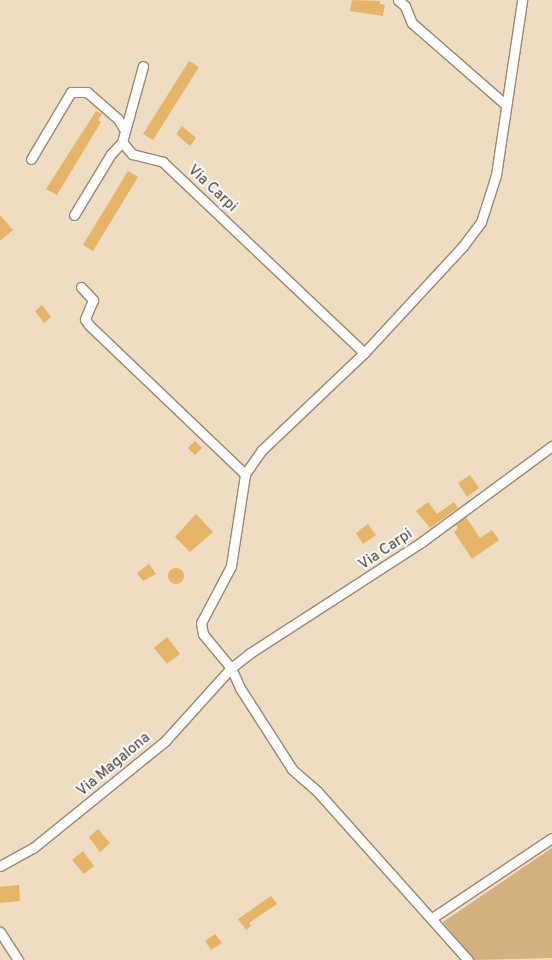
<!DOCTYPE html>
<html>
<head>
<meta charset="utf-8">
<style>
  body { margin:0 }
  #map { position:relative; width:552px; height:960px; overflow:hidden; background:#eedcc3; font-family:Overpass,sans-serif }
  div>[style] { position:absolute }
  .green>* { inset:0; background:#d3b07d }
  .building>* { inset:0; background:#e6b466 }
  .round { border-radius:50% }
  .roads { filter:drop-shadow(1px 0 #998972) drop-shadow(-1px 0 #998972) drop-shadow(0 1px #998972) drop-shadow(0 -1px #998972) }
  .street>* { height:9px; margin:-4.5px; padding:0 4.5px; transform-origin:4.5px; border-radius:4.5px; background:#fff }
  span { translate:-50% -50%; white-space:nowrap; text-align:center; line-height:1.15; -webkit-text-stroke:4px #fff; paint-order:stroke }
  .street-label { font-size:15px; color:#3e372d }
</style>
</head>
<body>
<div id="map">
  <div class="green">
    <i style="clip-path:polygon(552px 848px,552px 958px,474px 960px,443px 922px)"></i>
  </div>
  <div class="building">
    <i style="clip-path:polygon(352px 0,380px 1px,380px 4px,385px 5px,383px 16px,350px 11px)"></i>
    <i style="clip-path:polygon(189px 61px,199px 67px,153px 140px,143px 134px)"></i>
    <i style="clip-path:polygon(96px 111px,102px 114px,98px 120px,101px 122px,57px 195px,46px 189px)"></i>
    <i style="clip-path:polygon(182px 126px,196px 138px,190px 146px,176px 134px)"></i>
    <i style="clip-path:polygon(128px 171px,138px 177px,93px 251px,83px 245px)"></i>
    <i style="clip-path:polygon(0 215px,13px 230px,0 241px)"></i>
    <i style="clip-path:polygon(42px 305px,51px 317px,44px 323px,35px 311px)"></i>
    <i style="clip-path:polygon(195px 441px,202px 448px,195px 455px,188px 448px)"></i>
    <i style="clip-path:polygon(470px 475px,479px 488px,467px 497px,458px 483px)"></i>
    <i style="clip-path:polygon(428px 502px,437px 514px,454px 502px,458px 508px,430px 528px,416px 511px)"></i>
    <i style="clip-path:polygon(196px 514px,213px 532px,190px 552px,175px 537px)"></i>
    <i style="clip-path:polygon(466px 517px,480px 538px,492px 530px,499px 540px,472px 559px,454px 532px,458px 528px,456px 524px)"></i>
    <i style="clip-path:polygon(368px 524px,376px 535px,363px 544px,356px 533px)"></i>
    <i style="clip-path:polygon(149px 564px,156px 574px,143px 581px,137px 573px)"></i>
    <i class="round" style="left:168px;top:568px;width:16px;height:16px"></i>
    <i style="clip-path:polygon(167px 637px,180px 654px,167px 664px,154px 648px)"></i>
    <i style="clip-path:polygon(98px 829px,110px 843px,100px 852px,89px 837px)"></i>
    <i style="clip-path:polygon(83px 851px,94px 866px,84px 874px,72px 860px)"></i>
    <i style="clip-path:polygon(19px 885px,20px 901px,0 903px,0 887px)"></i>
    <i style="clip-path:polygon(271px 896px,277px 904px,249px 923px,251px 926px,246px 930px,238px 919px)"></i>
    <i style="clip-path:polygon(215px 934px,222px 943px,211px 950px,205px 941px)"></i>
  </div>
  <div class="roads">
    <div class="street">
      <i style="left:398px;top:0;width:9px;rotate:41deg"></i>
      <i style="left:405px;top:6px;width:18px;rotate:68deg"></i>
      <i style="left:412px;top:23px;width:123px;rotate:41.1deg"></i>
      <i style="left:143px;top:66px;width:79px;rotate:105.4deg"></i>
      <i style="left:122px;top:142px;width:16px;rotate:50deg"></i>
      <i style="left:132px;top:154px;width:32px;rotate:14deg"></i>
      <i style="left:163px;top:162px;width:277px;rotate:43.5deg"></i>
      <i style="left:31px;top:159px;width:78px;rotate:-59.2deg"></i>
      <i style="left:71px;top:92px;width:16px"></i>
      <i style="left:87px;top:92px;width:41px;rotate:41.1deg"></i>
      <i style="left:118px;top:119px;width:12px;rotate:59deg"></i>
      <i style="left:74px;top:215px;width:71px;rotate:-58.8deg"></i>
      <i style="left:111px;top:154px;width:16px;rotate:-47deg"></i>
      <i style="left:81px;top:287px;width:18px;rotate:47deg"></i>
      <i style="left:93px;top:300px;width:21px;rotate:113deg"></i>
      <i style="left:85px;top:319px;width:7px;rotate:56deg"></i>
      <i style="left:89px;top:325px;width:216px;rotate:43.7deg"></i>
      <i style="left:0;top:866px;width:38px;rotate:-29deg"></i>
      <i style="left:33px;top:848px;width:170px;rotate:-39deg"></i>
      <i style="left:165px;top:741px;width:98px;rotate:-47.9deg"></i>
      <i style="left:231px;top:668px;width:24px;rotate:-38deg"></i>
      <i style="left:250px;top:653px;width:206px;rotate:-32.9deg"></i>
      <i style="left:423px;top:541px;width:160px;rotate:-36.4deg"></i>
      <i style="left:432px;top:918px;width:144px;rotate:-33.7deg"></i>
      <i style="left:0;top:932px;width:33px;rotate:57deg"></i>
      <i style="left:468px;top:960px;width:227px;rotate:-131.8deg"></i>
      <i style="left:317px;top:791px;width:33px;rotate:-139deg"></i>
      <i style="left:292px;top:769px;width:96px;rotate:-122.7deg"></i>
      <i style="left:240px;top:688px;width:22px;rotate:-114deg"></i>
      <i style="left:231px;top:668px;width:44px;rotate:-129.5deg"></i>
      <i style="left:203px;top:634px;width:11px;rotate:-100deg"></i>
      <i style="left:201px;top:623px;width:64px;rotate:-62.2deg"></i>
      <i style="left:231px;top:566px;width:93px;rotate:-81.3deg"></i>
      <i style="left:245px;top:474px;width:29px;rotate:-55deg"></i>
      <i style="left:262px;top:450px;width:141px;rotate:-43.6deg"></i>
      <i style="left:364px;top:353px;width:146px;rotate:-47.2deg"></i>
      <i style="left:463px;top:246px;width:30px;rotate:-53deg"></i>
      <i style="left:481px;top:222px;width:49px;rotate:-72.3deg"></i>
      <i style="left:496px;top:175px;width:177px;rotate:-81.5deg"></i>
    </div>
  </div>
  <div class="street-label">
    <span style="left:212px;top:189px;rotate:43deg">Via Carpi</span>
    <span style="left:386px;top:550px;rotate:-34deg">Via Carpi</span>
    <span style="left:114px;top:765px;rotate:-40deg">Via Magalona</span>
  </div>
</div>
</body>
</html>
